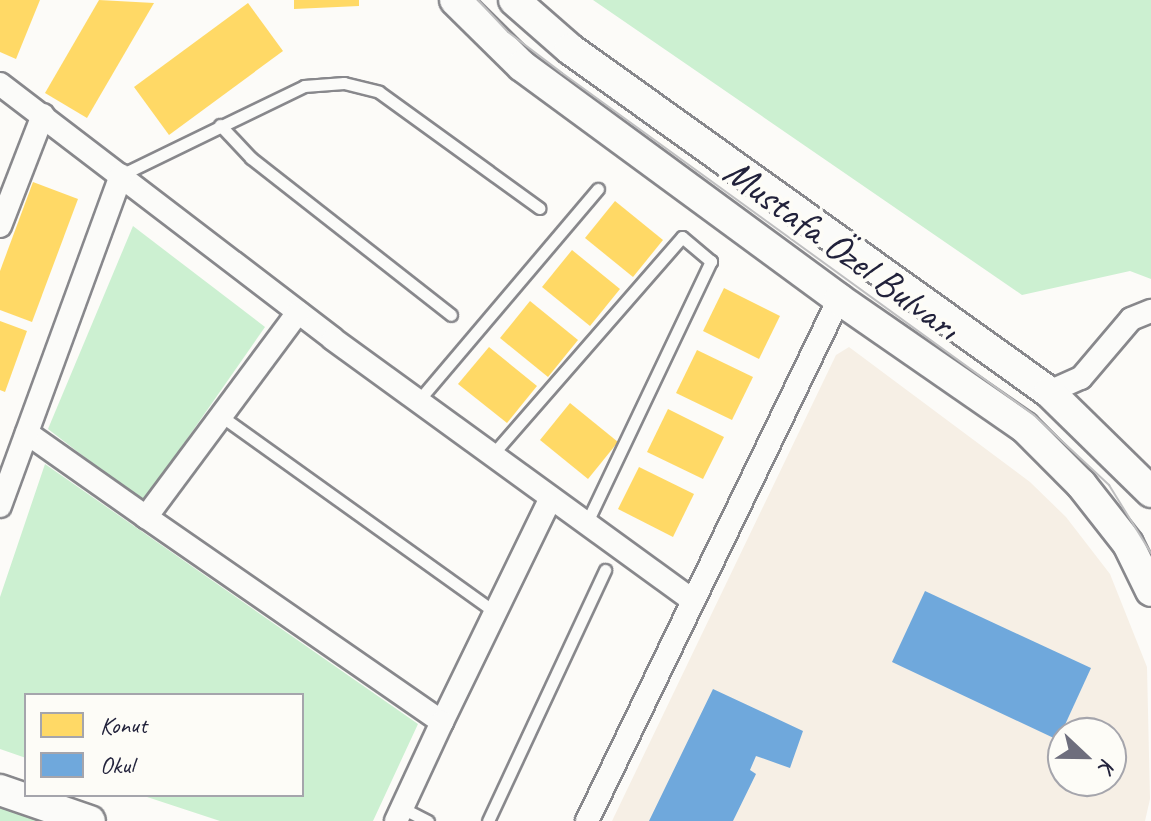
<!DOCTYPE html>
<html>
<head>
<meta charset="utf-8">
<style>
  body { margin:0 }
  #map { position:relative; width:1151px; height:821px; overflow:hidden; background:#fcfbf8; font-family:Caveat,sans-serif }
  div>[style] { position:absolute }
  .built>* { inset:0; background:#f6efe5 }
  .green>* { inset:0; background:#ccf0d1 }
  .homes>* { inset:0; background:#ffd966 }
  .schools>* { inset:0; background:#6fa8dc }
  .roads { filter:drop-shadow(2px 0 #88888c) drop-shadow(-2px 0 #88888c) drop-shadow(0 2px #88888c) drop-shadow(0 -2px #88888c) }
  .service>* { height:11px; margin:-5.5px; padding:0 5.5px; transform-origin:5.5px; border-radius:5.5px; background:#fbfbf9 }
  .minor>* { height:22px; margin:-11px; padding:0 11px; transform-origin:11px; border-radius:11px; background:#fbfbf9 }
  .secondary>* { height:30px; margin:-15px; padding:0 15px; transform-origin:15px; border-radius:15px; background:#fbfbf9 }
  .tram>* { height:2px; margin:-1px; padding:0 1px; transform-origin:1px; border-radius:1px; background:#bfbfc0 }
  span { translate:-50% -50%; white-space:nowrap; text-align:center; line-height:1.15; -webkit-text-stroke:8px #fdfcf7; paint-order:stroke }
  .street-label { font-size:40px; color:#22223b }
  .legend { position:absolute; left:24px; top:693px; width:280px; height:104px; box-sizing:border-box; background:#fdfcf7; border:2px solid #a5a5ac; margin:0; padding:10px 14px; list-style:none; font-size:24px; color:#22223b }
  .legend li { display:flex; align-items:center; gap:16px; height:40px }
  .legend b { width:40px; border:2px solid #a5a5ac }
  .north { position:absolute; left:1047px; top:717px; width:80px; height:80px; box-sizing:border-box; background:#fdfcf7; border:2px solid #a5a5ac; border-radius:50%; rotate:112deg; font-size:22px; font-weight:700; line-height:32px; text-align:center; color:#22223b }
  .north::after { content:''; display:block; margin:auto; width:28px; height:36px; background:#6e6e7d; clip-path:polygon(50% 0,100% 100%,50% 72%,0 100%) }
</style>
</head>
<body>
<div id="map">
  <div class="built">
    <i style="clip-path:polygon(evenodd,849px 347px,1030px 482px,1066px 517px,1110px 574px,1147px 667px,1150px 799px,1145px 821px,612px 821px,836px 355px,849px 347px,1063px 733px,1111px 733px,1111px 781px,1063px 781px,1063px 733px)"></i>
  </div>
  <div class="green">
    <i style="clip-path:polygon(593px 0,1151px 0,1151px 279px,1130px 271px,1022px 295px)"></i>
    <i style="clip-path:polygon(133px 226px,265px 327px,143px 502px,48px 429px)"></i>
    <i style="clip-path:polygon(45px 464px,418px 724px,373px 821px,220px 821px,141px 795px,302px 795px,302px 695px,26px 695px,26px 758px,0 749px,0 597px)"></i>
    <i style="clip-path:polygon(0 805px,56px 821px,0 821px)"></i>
  </div>
  <div class="homes">
    <i style="clip-path:polygon(0 0,40px 0,16px 59px,0 52px)"></i>
    <i style="clip-path:polygon(99px 0,154px 3px,87px 118px,45px 93px)"></i>
    <i style="clip-path:polygon(294px 0,359px 0,359px 6px,294px 9px)"></i>
    <i style="clip-path:polygon(248px 3px,283px 51px,169px 135px,134px 87px)"></i>
    <i style="clip-path:polygon(33px 182px,78px 199px,32px 322px,0 310px,0 271px)"></i>
    <i style="clip-path:polygon(615px 201px,663px 240px,633px 277px,585px 238px)"></i>
    <i style="clip-path:polygon(572px 250px,620px 289px,590px 326px,542px 287px)"></i>
    <i style="clip-path:polygon(724px 288px,780px 316px,759px 359px,703px 331px)"></i>
    <i style="clip-path:polygon(530px 301px,578px 340px,548px 377px,500px 338px)"></i>
    <i style="clip-path:polygon(0 321px,27px 331px,5px 392px,0 390px)"></i>
    <i style="clip-path:polygon(489px 347px,537px 386px,507px 423px,458px 384px)"></i>
    <i style="clip-path:polygon(697px 350px,753px 377px,732px 420px,676px 393px)"></i>
    <i style="clip-path:polygon(570px 403px,618px 442px,588px 479px,540px 440px)"></i>
    <i style="clip-path:polygon(668px 409px,724px 437px,703px 479px,647px 452px)"></i>
    <i style="clip-path:polygon(639px 467px,694px 494px,673px 537px,618px 509px)"></i>
  </div>
  <div class="schools">
    <i style="clip-path:polygon(925px 591px,1091px 668px,1058px 740px,892px 662px)"></i>
    <i style="clip-path:polygon(713px 689px,803px 731px,790px 768px,756px 756px,750px 770px,756px 774px,733px 821px,649px 821px)"></i>
  </div>
  <div class="roads">
    <div class="service">
      <i style="left:220px;top:125px;width:45px;rotate:46.8deg"></i>
      <i style="left:251px;top:158px;width:254px;rotate:38.1deg"></i>
      <i style="left:121px;top:175px;width:203px;rotate:-25.9deg"></i>
      <i style="left:304px;top:86px;width:40px;rotate:-4.3deg"></i>
      <i style="left:344px;top:83px;width:36px;rotate:14deg"></i>
      <i style="left:379px;top:92px;width:198px;rotate:35.9deg"></i>
      <i style="left:418px;top:401px;width:278px;rotate:-49.7deg"></i>
      <i style="left:221px;top:416px;width:337px;rotate:35.6deg"></i>
      <i style="left:492px;top:455px;width:289px;rotate:-48.9deg"></i>
      <i style="left:682px;top:237px;width:38px;rotate:40deg"></i>
      <i style="left:711px;top:261px;width:291px;rotate:115.4deg"></i>
      <i style="left:402px;top:808px;width:29px;rotate:27deg"></i>
      <i style="left:488px;top:821px;width:277px;rotate:-65deg"></i>
    </div>
    <div class="minor">
      <i style="left:0;top:84px;width:419px;rotate:37.4deg"></i>
      <i style="left:333px;top:339px;width:445px;rotate:36deg"></i>
      <i style="left:0;top:226px;width:119px;rotate:-68.8deg"></i>
      <i style="left:1049px;top:392px;width:35px;rotate:-24deg"></i>
      <i style="left:1081px;top:378px;width:77px;rotate:-49.7deg"></i>
      <i style="left:1131px;top:319px;width:22px;rotate:-22deg"></i>
      <i style="left:27px;top:433px;width:146px;rotate:35.2deg"></i>
      <i style="left:146px;top:517px;width:255px;rotate:-53.4deg"></i>
      <i style="left:0;top:506px;width:352px;rotate:-69.9deg"></i>
      <i style="left:146px;top:517px;width:360px;rotate:34.7deg"></i>
      <i style="left:442px;top:722px;width:249px;rotate:-64.1deg"></i>
      <i style="left:396px;top:821px;width:109px;rotate:-65.1deg"></i>
      <i style="left:587px;top:821px;width:580px;rotate:-64.23deg"></i>
    </div>
    <div class="secondary">
      <i style="left:455px;top:0;width:94px;rotate:44.6deg"></i>
      <i style="left:522px;top:66px;width:393px;rotate:36.3deg"></i>
      <i style="left:839px;top:299px;width:225px;rotate:34.7deg"></i>
      <i style="left:1024px;top:427px;width:81px;rotate:45deg"></i>
      <i style="left:1081px;top:484px;width:76px;rotate:51.9deg"></i>
      <i style="left:1128px;top:544px;width:52px;rotate:63.9deg"></i>
      <i style="left:514px;top:0;width:74px;rotate:41.2deg"></i>
      <i style="left:570px;top:49px;width:589px;rotate:35.61deg"></i>
      <i style="left:1049px;top:392px;width:143px;rotate:44.4deg"></i>
      <i style="left:0;top:790px;width:95px;rotate:19deg"></i>
    </div>
  </div>
  <div class="tram">
    <i style="left:478px;top:0;width:44px;rotate:46.8deg"></i>
    <i style="left:508px;top:32px;width:68px;rotate:37.2deg"></i>
    <i style="left:562px;top:73px;width:583px;rotate:35.93deg"></i>
    <i style="left:1034px;top:415px;width:103px;rotate:43deg"></i>
    <i style="left:1109px;top:485px;width:80px;rotate:58.3deg"></i>
  </div>
  <div class="street-label">
    <span style="left:842px;top:249px;rotate:36deg">Mustafa Özel Bulvarı</span>
  </div>
  <ul class="legend">
  <li><b style="height:22px;background:#ffd966"></b>Konut</li>
  <li><b style="height:22px;background:#6fa8dc"></b>Okul</li>
  </ul>
  <div class="north">K</div>
</div>
</body>
</html>
